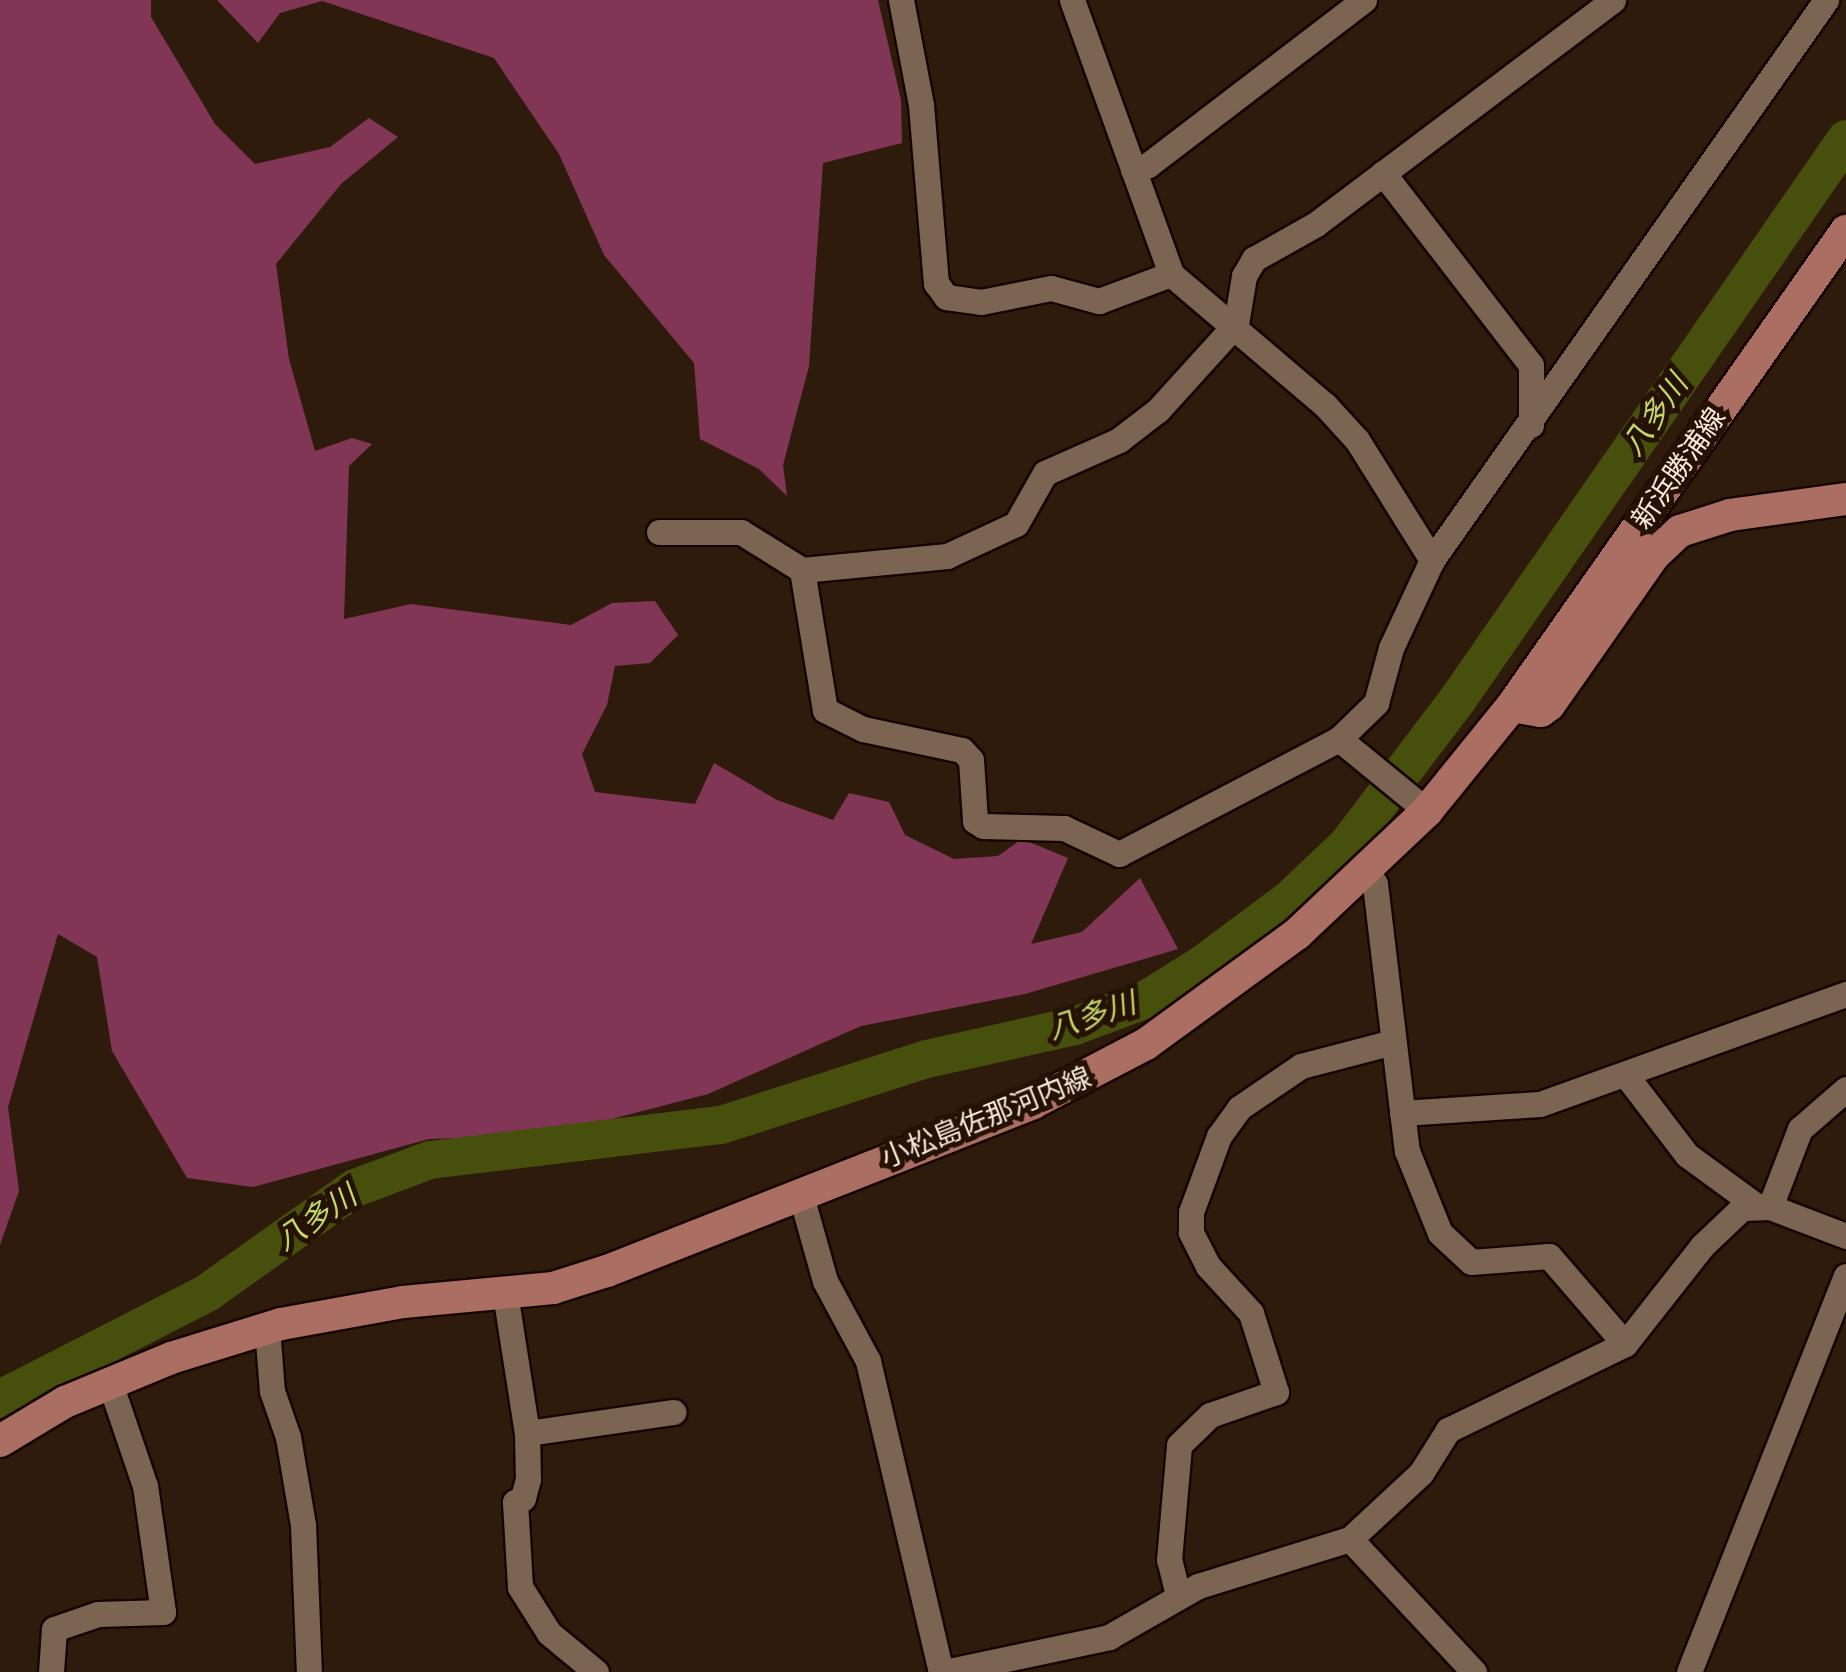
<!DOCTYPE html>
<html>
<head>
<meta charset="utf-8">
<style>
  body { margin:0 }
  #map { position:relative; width:1846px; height:1672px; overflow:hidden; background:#2f1b0c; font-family:Cabin,"Noto Sans JP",sans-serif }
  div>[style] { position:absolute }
  .forest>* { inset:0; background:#823656 }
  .river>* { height:38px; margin:-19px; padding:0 19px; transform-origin:19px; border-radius:19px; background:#46500c }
  .roads { filter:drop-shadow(2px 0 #160500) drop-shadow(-2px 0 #160500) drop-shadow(0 2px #160500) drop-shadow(0 -2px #160500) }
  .minor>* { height:25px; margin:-12.5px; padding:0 12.5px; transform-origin:12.5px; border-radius:12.5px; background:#7c6452 }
  .major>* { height:32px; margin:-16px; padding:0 16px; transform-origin:16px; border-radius:16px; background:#ab6e62 }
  span { translate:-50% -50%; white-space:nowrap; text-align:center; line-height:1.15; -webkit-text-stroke:10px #251204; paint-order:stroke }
  .street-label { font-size:28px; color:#f7e8de }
  .water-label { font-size:30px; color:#c3d867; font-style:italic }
</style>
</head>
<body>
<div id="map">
  <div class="forest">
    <i style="clip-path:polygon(0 0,151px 0,151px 17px,215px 124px,255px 164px,330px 147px,369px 118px,398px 137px,341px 184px,276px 264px,289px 359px,315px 451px,352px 438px,372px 444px,349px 466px,344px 619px,411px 604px,571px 625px,612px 603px,655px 601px,678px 635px,650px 663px,615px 666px,607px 705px,582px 754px,595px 792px,695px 804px,714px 763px,777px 800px,833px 820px,849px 793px,889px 802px,905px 835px,954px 859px,998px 856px,1022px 839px,1068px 858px,1031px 944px,1082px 932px,1140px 878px,1178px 949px,1025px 994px,861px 1026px,708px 1094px,550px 1135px,429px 1139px,253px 1187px,187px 1178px,112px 1051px,97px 957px,58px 934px,8px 1107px,19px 1191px,0 1245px)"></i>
    <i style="clip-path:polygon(217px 0,878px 0,901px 100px,902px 143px,823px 163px,809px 366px,783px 465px,787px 496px,759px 469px,700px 439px,694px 363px,604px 255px,559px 154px,494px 58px,322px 1px,280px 13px,258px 43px)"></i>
  </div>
  <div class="river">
    <i style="left:0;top:1399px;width:233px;rotate:-27.1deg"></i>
    <i style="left:207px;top:1293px;width:181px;rotate:-35.4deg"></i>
    <i style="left:355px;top:1188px;width:80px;rotate:-20.5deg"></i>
    <i style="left:430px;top:1160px;width:293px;rotate:-6.9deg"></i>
    <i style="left:721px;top:1125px;width:216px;rotate:-17.8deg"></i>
    <i style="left:927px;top:1059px;width:152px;rotate:-12.6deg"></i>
    <i style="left:1075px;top:1026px;width:77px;rotate:-20.6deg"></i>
    <i style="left:1147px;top:999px;width:66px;rotate:-32deg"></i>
    <i style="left:1203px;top:964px;width:107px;rotate:-36.7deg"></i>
    <i style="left:1289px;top:900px;width:81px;rotate:-43.5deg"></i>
    <i style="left:1348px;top:844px;width:182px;rotate:-52.8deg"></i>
    <i style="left:1458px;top:699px;width:681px;rotate:-55.28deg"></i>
  </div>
  <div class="roads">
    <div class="minor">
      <i style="left:901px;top:0;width:107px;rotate:79.2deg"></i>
      <i style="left:921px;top:105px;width:179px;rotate:85.2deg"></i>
      <i style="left:936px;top:283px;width:17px;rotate:54deg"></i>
      <i style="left:946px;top:297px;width:35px;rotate:8deg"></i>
      <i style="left:981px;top:302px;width:71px;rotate:-11.3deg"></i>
      <i style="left:1051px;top:288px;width:50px;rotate:15.2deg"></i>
      <i style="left:1099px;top:301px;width:77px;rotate:-20.6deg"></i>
      <i style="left:1171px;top:274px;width:202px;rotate:40.4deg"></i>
      <i style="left:1325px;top:405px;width:47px;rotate:47.6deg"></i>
      <i style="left:1357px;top:440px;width:142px;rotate:58deg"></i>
      <i style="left:1072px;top:0;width:291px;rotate:70.1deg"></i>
      <i style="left:1133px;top:170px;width:16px;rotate:-18deg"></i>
      <i style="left:1148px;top:165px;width:272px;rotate:-37.4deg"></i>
      <i style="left:1383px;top:173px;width:242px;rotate:52.4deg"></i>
      <i style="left:1531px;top:365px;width:60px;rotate:90deg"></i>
      <i style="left:659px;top:532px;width:82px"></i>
      <i style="left:741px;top:532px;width:72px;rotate:31.9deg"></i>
      <i style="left:802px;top:570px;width:142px;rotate:80.7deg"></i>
      <i style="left:825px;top:710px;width:42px;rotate:26.6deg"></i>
      <i style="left:863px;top:729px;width:101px;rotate:12deg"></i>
      <i style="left:962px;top:750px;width:13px;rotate:48deg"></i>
      <i style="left:971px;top:760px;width:61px;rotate:86.2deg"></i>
      <i style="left:975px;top:821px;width:9px;rotate:32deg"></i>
      <i style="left:983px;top:826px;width:81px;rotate:1.4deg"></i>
      <i style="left:1064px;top:828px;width:61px;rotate:25.3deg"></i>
      <i style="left:1119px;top:854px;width:248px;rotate:-27.6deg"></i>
      <i style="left:802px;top:570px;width:146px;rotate:-5.5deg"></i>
      <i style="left:947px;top:556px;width:76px;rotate:-24.9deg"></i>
      <i style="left:1016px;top:524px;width:59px;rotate:-60.4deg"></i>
      <i style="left:1045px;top:473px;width:81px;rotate:-24deg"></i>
      <i style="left:1119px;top:440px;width:49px;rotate:-37.6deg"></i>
      <i style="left:1158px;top:410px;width:116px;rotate:-47.8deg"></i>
      <i style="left:1236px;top:324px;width:49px;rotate:-80.5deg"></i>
      <i style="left:1244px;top:276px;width:20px;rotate:-60deg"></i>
      <i style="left:1254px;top:259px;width:71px;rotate:-29.4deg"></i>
      <i style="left:1316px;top:224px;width:372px;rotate:-37deg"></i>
      <i style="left:1427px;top:811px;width:114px;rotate:-140.7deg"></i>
      <i style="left:1339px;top:739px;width:52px;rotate:-44.2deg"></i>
      <i style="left:1376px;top:703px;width:57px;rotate:-74.7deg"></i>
      <i style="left:1391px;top:648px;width:97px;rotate:-65deg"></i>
      <i style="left:1432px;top:560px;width:685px;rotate:-54.87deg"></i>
      <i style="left:1368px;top:872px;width:14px;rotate:60deg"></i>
      <i style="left:1375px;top:884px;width:269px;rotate:83.2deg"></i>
      <i style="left:1407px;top:1151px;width:88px;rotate:68.1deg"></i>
      <i style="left:1440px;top:1233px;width:42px;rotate:43.1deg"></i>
      <i style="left:1471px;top:1262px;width:78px;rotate:-4.4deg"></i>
      <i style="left:1549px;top:1256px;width:116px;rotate:49.2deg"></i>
      <i style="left:1625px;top:1074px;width:102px;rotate:52.6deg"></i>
      <i style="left:1687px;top:1155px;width:83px;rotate:36.2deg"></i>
      <i style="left:1402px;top:1113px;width:138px;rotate:-3.7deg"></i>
      <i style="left:1540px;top:1104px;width:325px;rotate:-19.8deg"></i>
      <i style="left:800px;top:1192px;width:92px;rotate:74.3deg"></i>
      <i style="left:825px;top:1281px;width:91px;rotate:61.7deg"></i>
      <i style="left:868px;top:1361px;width:319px;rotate:76.8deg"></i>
      <i style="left:1770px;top:1207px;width:84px;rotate:-69deg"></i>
      <i style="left:1800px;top:1129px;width:61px;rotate:-41deg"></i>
      <i style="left:505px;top:1293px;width:142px;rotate:81.1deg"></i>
      <i style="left:527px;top:1433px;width:46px;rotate:88.8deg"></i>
      <i style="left:528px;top:1479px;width:20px;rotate:105deg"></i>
      <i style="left:523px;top:1498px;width:9px;rotate:153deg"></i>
      <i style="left:515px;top:1502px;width:85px;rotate:86.6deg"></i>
      <i style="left:520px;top:1587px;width:54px;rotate:57.8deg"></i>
      <i style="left:549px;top:1633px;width:61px;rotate:39.7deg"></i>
      <i style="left:267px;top:1328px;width:63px;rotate:85.5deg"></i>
      <i style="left:272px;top:1391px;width:49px;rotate:70.8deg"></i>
      <i style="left:288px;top:1437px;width:89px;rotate:80.3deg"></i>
      <i style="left:303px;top:1525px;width:147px;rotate:87.7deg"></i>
      <i style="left:527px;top:1433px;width:148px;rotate:-8.2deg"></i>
      <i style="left:1350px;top:1539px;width:182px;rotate:47deg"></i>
      <i style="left:1178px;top:1595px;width:36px;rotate:-104deg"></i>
      <i style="left:1169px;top:1560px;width:115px;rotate:-85deg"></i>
      <i style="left:1179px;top:1445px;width:43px;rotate:-44.1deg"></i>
      <i style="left:1210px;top:1415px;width:70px;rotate:-19.2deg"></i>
      <i style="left:1276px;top:1392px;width:83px;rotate:-107.6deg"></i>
      <i style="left:1251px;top:1313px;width:64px;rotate:-132.5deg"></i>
      <i style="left:1208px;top:1266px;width:38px;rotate:-117deg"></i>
      <i style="left:1191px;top:1232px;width:20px;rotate:-90deg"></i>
      <i style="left:1191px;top:1212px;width:81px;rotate:-69.8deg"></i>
      <i style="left:1219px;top:1136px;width:34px;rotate:-54deg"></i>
      <i style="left:1239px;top:1108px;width:75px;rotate:-34.1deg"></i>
      <i style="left:1301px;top:1066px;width:95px;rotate:-14.6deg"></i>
      <i style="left:51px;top:1672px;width:43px;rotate:-86deg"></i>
      <i style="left:54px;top:1629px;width:46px;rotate:-18.8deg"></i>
      <i style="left:98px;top:1614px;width:65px;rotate:-1.8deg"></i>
      <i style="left:163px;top:1612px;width:127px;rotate:-98.1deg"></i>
      <i style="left:145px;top:1486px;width:109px;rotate:-108.8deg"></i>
      <i style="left:945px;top:1672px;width:168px;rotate:-12deg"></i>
      <i style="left:1109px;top:1637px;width:103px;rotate:-29.8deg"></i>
      <i style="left:1198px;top:1586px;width:159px;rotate:-17.2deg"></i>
      <i style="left:1350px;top:1539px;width:97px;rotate:-42.9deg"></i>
      <i style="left:1421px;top:1473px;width:51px;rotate:-57.9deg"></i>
      <i style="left:1448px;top:1430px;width:197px;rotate:-25.9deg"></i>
      <i style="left:1625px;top:1344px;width:125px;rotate:-51.8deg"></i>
      <i style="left:1702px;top:1246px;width:55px;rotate:-43.5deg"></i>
      <i style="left:1742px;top:1208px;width:28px;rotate:-2deg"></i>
      <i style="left:1770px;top:1207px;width:81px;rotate:20.9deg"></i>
      <i style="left:1689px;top:1672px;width:426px;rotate:-68.4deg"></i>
    </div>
    <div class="major">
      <i style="left:1512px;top:706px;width:29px;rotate:10deg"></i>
      <i style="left:1541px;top:711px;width:10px;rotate:-37deg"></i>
      <i style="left:1549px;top:705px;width:183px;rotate:-55deg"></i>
      <i style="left:1654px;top:555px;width:35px;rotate:-43deg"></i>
      <i style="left:1680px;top:531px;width:52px;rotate:-17.7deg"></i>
      <i style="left:1730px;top:515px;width:117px;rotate:-7.9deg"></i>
      <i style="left:0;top:1441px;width:76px;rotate:-31deg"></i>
      <i style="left:65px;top:1402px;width:115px;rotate:-22.5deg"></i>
      <i style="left:171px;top:1358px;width:115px;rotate:-17.2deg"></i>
      <i style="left:281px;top:1324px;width:124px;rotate:-10.2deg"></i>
      <i style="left:403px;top:1302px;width:151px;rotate:-5.3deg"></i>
      <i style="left:553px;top:1288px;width:57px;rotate:-17.5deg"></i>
      <i style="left:607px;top:1271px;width:458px;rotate:-21.5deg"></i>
      <i style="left:1033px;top:1103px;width:127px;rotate:-27.6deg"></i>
      <i style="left:1146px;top:1044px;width:187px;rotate:-36.1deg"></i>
      <i style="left:1297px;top:934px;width:179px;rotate:-43.4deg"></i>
      <i style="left:1427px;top:811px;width:135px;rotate:-51deg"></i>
      <i style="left:1512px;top:706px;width:581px;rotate:-54.89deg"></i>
    </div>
  </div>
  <div class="street-label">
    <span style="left:1678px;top:468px;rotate:-55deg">新浜勝浦線</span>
    <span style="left:986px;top:1117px;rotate:-22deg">小松島佐那河内線</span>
  </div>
  <div class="water-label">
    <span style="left:1655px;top:415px;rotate:-55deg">八多川</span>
    <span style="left:1092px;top:1016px;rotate:-18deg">八多川</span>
    <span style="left:316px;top:1218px;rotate:-34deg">八多川</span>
  </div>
</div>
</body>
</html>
